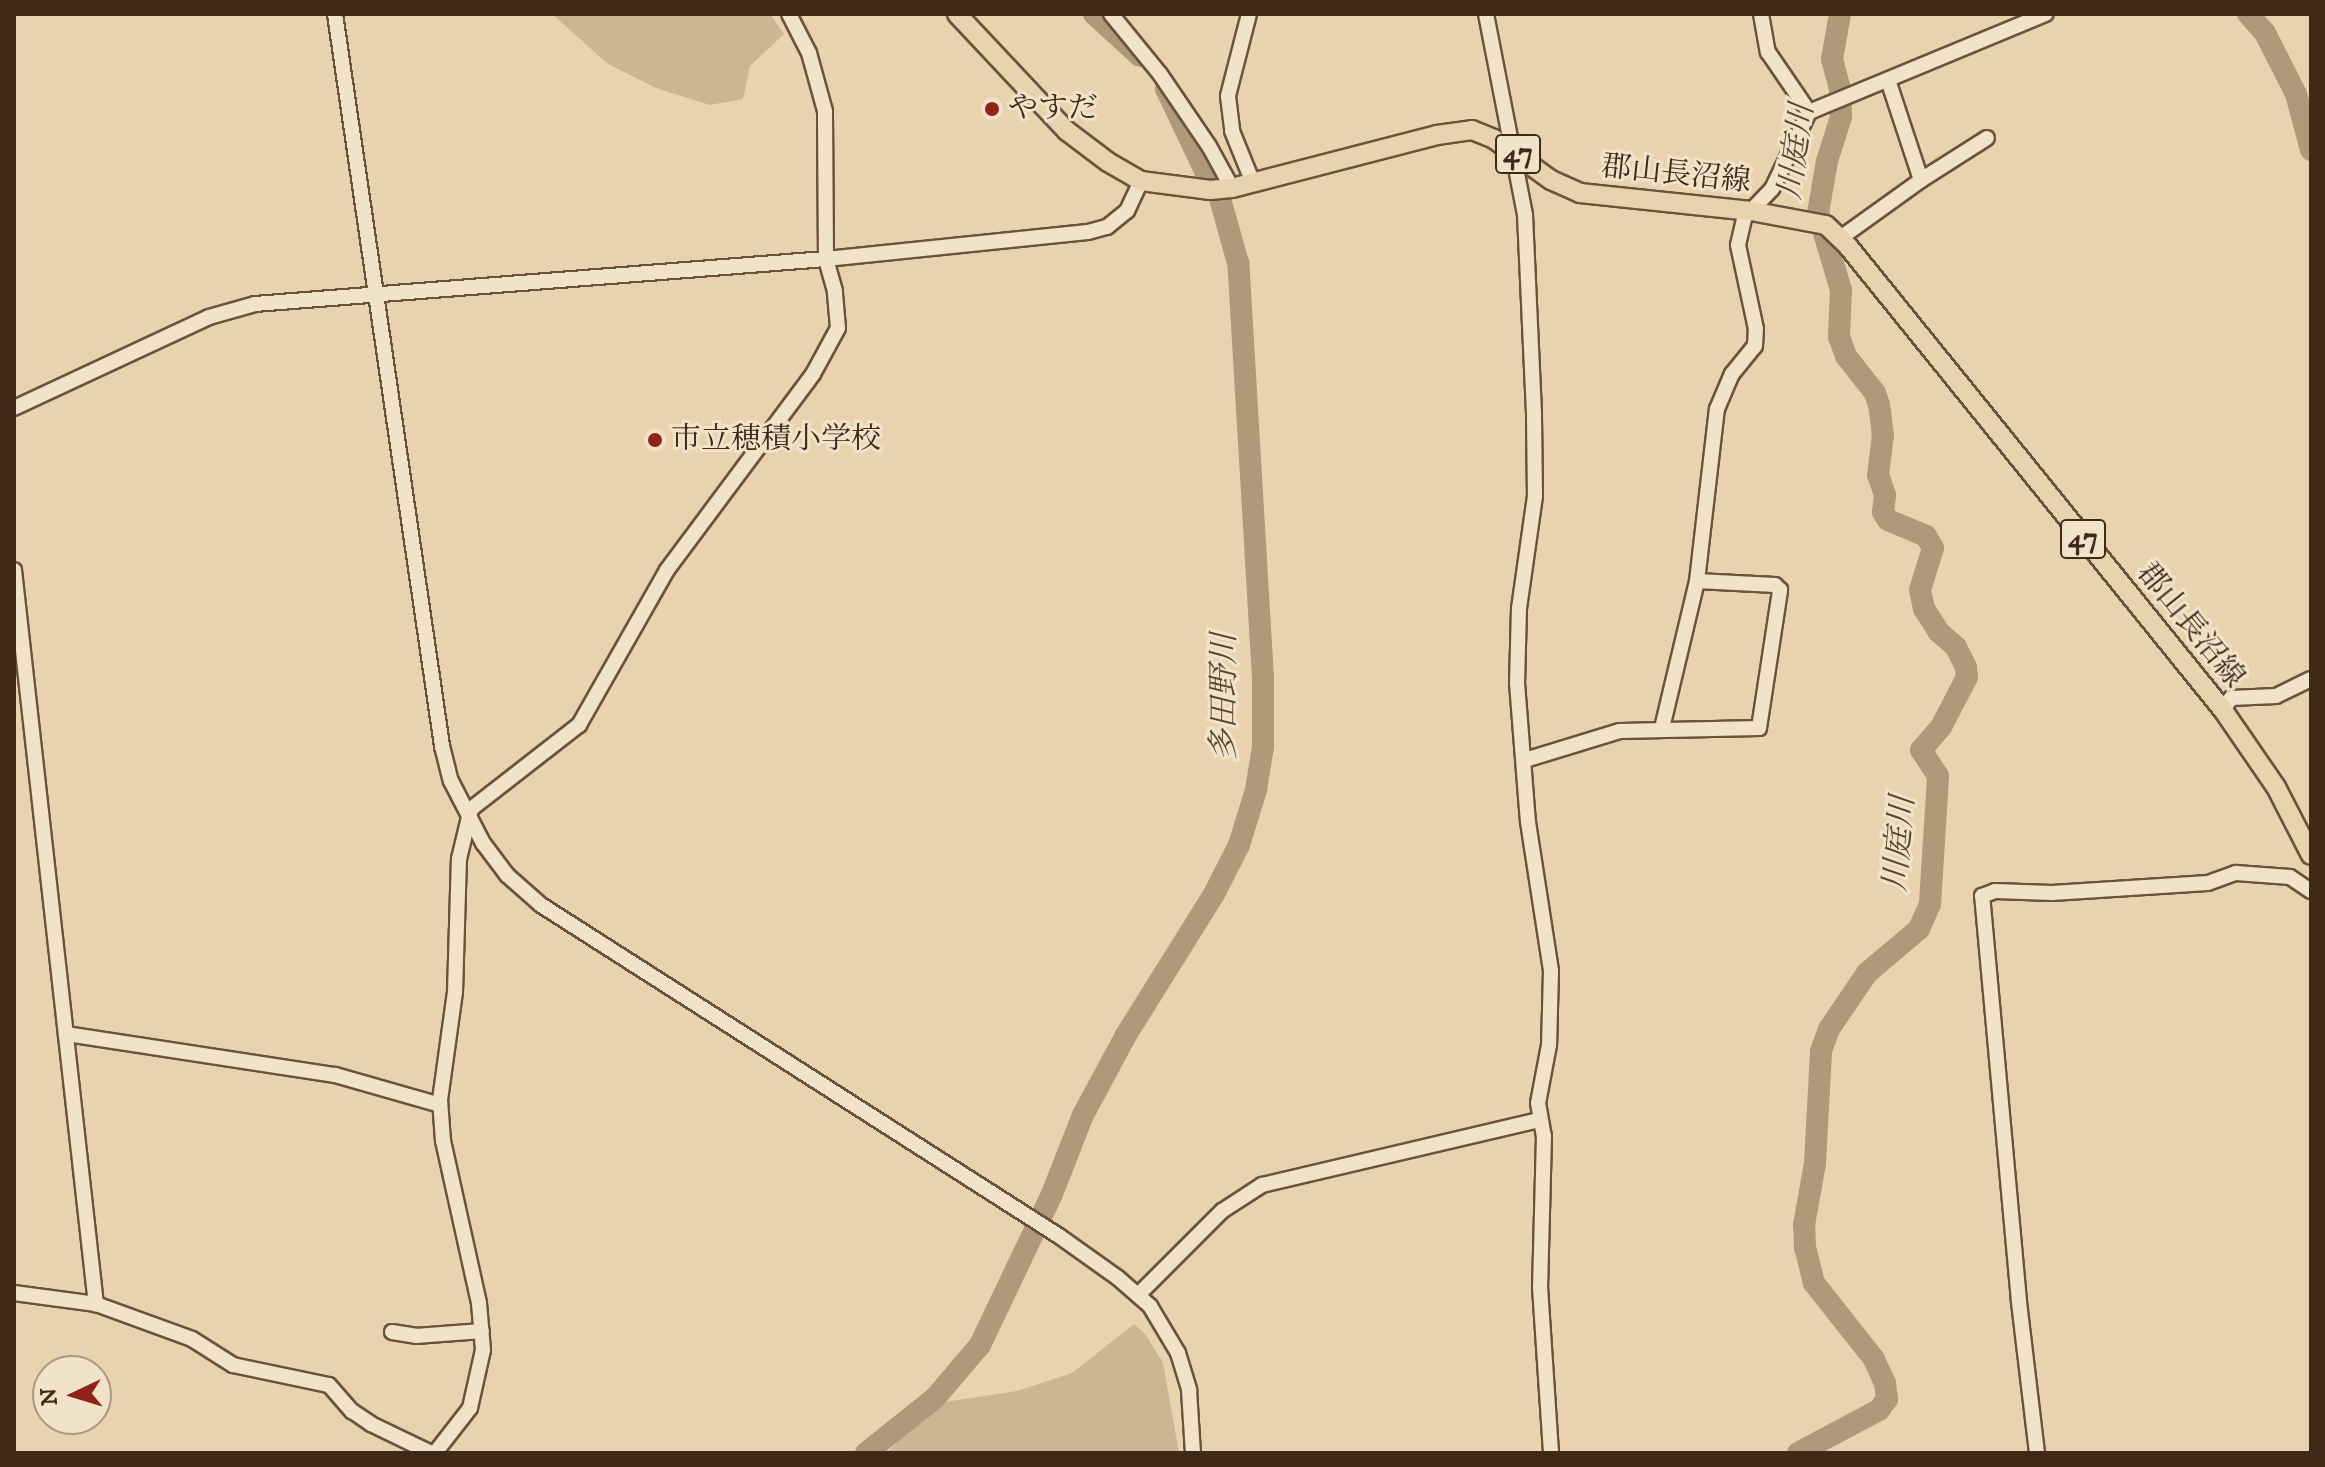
<!DOCTYPE html>
<html>
<head>
<meta charset="utf-8">
<style>
  body { margin:0 }
  #map { position:relative; width:2325px; height:1467px; overflow:hidden; background:#e9d2ae; font-family:"IM FELL DW Pica","Noto Serif JP",serif }
  div>[style] { position:absolute }
  .green>* { inset:0; background:#ccb594 }
  .river>* { height:22px; margin:-11px; padding:0 11px; transform-origin:11px; border-radius:11px; background:#b0997b }
  .roads { filter:drop-shadow(2px 0 #6a533d) drop-shadow(-2px 0 #6a533d) drop-shadow(0 2px #6a533d) drop-shadow(0 -2px #6a533d) }
  .minor>* { height:14px; margin:-7px; padding:0 7px; transform-origin:7px; border-radius:7px; background:#f1e2ca }
  .major>* { height:18px; margin:-9px; padding:0 9px; transform-origin:9px; border-radius:9px; background:#e9d2ae }
  .dots>* { width:22px; height:22px; translate:-50% -50%; box-sizing:border-box; border:4px solid #f1e2ca; border-radius:50% }
  span { translate:-50% -50%; white-space:nowrap; text-align:center; line-height:1.15; -webkit-text-stroke:6px #f1e2ca; paint-order:stroke }
  .shield-label span { padding:2px 6px; background:#f1e2ca; border:2px solid; border-radius:6px; -webkit-text-stroke-width:0 }
  .shield-label { font-size:28px; color:#402917; font-weight:700 }
  .poi-label { font-size:30px; color:#402917 }
  .left { translate:0 -50%; text-align:left }
  .street-label { font-size:30px; color:#402917 }
  .water-label { font-size:32px; color:#5c4530; font-style:italic }
  .frame { position:absolute; inset:0; border:16px solid #402917; pointer-events:none }
  .north { position:absolute; left:32px; top:1355px; width:80px; height:80px; box-sizing:border-box; background:#f1e2ca; border:2px solid #aa9882; border-radius:50%; rotate:266deg; font-size:22px; font-weight:700; line-height:32px; text-align:center; color:#402917 }
  .north::after { content:''; display:block; margin:auto; width:28px; height:36px; background:#8f2418; clip-path:polygon(50% 0,100% 100%,50% 72%,0 100%) }
</style>
</head>
<body>
<div id="map">
  <div class="green">
    <i style="clip-path:polygon(552px 14px,770px 14px,784px 34px,750px 66px,743px 99px,710px 105px,656px 88px,608px 64px)"></i>
    <i style="clip-path:polygon(1134px 1324px,1146px 1335px,1163px 1363px,1179px 1453px,887px 1453px,917px 1422px,945px 1402px,1017px 1391px,1072px 1373px)"></i>
  </div>
  <div class="river">
    <i style="left:1094px;top:14px;width:62px;rotate:42.4deg"></i>
    <i style="left:2248px;top:14px;width:25px;rotate:48deg"></i>
    <i style="left:2265px;top:33px;width:68px;rotate:63.1deg"></i>
    <i style="left:2296px;top:94px;width:58px;rotate:75deg"></i>
    <i style="left:866px;top:1453px;width:88px;rotate:-38.6deg"></i>
    <i style="left:935px;top:1398px;width:70px;rotate:-49.7deg"></i>
    <i style="left:980px;top:1345px;width:167px;rotate:-64.5deg"></i>
    <i style="left:1052px;top:1194px;width:85px;rotate:-68.6deg"></i>
    <i style="left:1083px;top:1115px;width:91px;rotate:-61.7deg"></i>
    <i style="left:1126px;top:1035px;width:166px;rotate:-58deg"></i>
    <i style="left:1214px;top:894px;width:55px;rotate:-63deg"></i>
    <i style="left:1239px;top:845px;width:58px;rotate:-72.8deg"></i>
    <i style="left:1256px;top:790px;width:44px;rotate:-80.8deg"></i>
    <i style="left:1263px;top:747px;width:69px;rotate:-90deg"></i>
    <i style="left:1263px;top:678px;width:416px;rotate:-93.4deg"></i>
    <i style="left:1238px;top:263px;width:78px;rotate:-105.6deg"></i>
    <i style="left:1217px;top:188px;width:14px;rotate:-129deg"></i>
    <i style="left:1208px;top:177px;width:98px;rotate:-115.5deg"></i>
    <i style="left:1798px;top:1453px;width:92px;rotate:-28deg"></i>
    <i style="left:1879px;top:1410px;width:14px;rotate:-54deg"></i>
    <i style="left:1887px;top:1399px;width:16px;rotate:-97deg"></i>
    <i style="left:1885px;top:1383px;width:26px;rotate:-115deg"></i>
    <i style="left:1874px;top:1359px;width:97px;rotate:-128.3deg"></i>
    <i style="left:1814px;top:1283px;width:36px;rotate:-104deg"></i>
    <i style="left:1805px;top:1248px;width:23px;rotate:-92deg"></i>
    <i style="left:1804px;top:1225px;width:63px;rotate:-79.9deg"></i>
    <i style="left:1815px;top:1163px;width:112px;rotate:-86.9deg"></i>
    <i style="left:1821px;top:1051px;width:23px;rotate:-70deg"></i>
    <i style="left:1829px;top:1029px;width:68px;rotate:-55.8deg"></i>
    <i style="left:1867px;top:973px;width:68px;rotate:-40.2deg"></i>
    <i style="left:1919px;top:929px;width:27px;rotate:-66deg"></i>
    <i style="left:1930px;top:904px;width:128px;rotate:-86.4deg"></i>
    <i style="left:1938px;top:776px;width:31px;rotate:-123deg"></i>
    <i style="left:1921px;top:750px;width:30px;rotate:-49deg"></i>
    <i style="left:1941px;top:727px;width:56px;rotate:-62.5deg"></i>
    <i style="left:1967px;top:677px;width:10px;rotate:-96deg"></i>
    <i style="left:1966px;top:667px;width:22px;rotate:-117deg"></i>
    <i style="left:1956px;top:647px;width:23px;rotate:-139deg"></i>
    <i style="left:1939px;top:632px;width:27px;rotate:-123deg"></i>
    <i style="left:1924px;top:609px;width:19px;rotate:-102deg"></i>
    <i style="left:1920px;top:590px;width:44px;rotate:-72.8deg"></i>
    <i style="left:1933px;top:548px;width:14px;rotate:-120deg"></i>
    <i style="left:1926px;top:536px;width:41px;rotate:-157.2deg"></i>
    <i style="left:1888px;top:520px;width:9px;rotate:-122deg"></i>
    <i style="left:1883px;top:512px;width:17px;rotate:-83deg"></i>
    <i style="left:1885px;top:495px;width:21px;rotate:-109deg"></i>
    <i style="left:1878px;top:475px;width:39px;rotate:-83deg"></i>
    <i style="left:1883px;top:436px;width:31px;rotate:-97deg"></i>
    <i style="left:1879px;top:405px;width:13px;rotate:-108deg"></i>
    <i style="left:1875px;top:393px;width:47px;rotate:-128.1deg"></i>
    <i style="left:1846px;top:356px;width:20px;rotate:-110deg"></i>
    <i style="left:1839px;top:337px;width:47px;rotate:-87.6deg"></i>
    <i style="left:1841px;top:290px;width:80px;rotate:-106.6deg"></i>
    <i style="left:1818px;top:213px;width:53px;rotate:-80.2deg"></i>
    <i style="left:1827px;top:161px;width:46px;rotate:-72.3deg"></i>
    <i style="left:1841px;top:117px;width:28px;rotate:-92deg"></i>
    <i style="left:1840px;top:89px;width:31px;rotate:-105deg"></i>
    <i style="left:1832px;top:59px;width:46px;rotate:-79.9deg"></i>
  </div>
  <div class="roads">
    <div class="minor">
      <i style="left:335px;top:14px;width:740px;rotate:81.68deg"></i>
      <i style="left:442px;top:746px;width:36px;rotate:76deg"></i>
      <i style="left:451px;top:781px;width:70px;rotate:62.7deg"></i>
      <i style="left:483px;top:843px;width:40px;rotate:53deg"></i>
      <i style="left:507px;top:875px;width:45px;rotate:41.4deg"></i>
      <i style="left:541px;top:905px;width:615px;rotate:32.58deg"></i>
      <i style="left:1059px;top:1236px;width:72px;rotate:35.4deg"></i>
      <i style="left:1118px;top:1278px;width:43px;rotate:41.2deg"></i>
      <i style="left:1150px;top:1306px;width:55px;rotate:59.2deg"></i>
      <i style="left:1178px;top:1353px;width:39px;rotate:73deg"></i>
      <i style="left:1189px;top:1390px;width:63px;rotate:86.4deg"></i>
      <i style="left:1111px;top:14px;width:77px;rotate:50.8deg"></i>
      <i style="left:1160px;top:74px;width:87px;rotate:55.8deg"></i>
      <i style="left:1209px;top:146px;width:48px;rotate:61.3deg"></i>
      <i style="left:1249px;top:14px;width:85px;rotate:104.4deg"></i>
      <i style="left:1228px;top:96px;width:35px;rotate:83deg"></i>
      <i style="left:1232px;top:131px;width:56px;rotate:68deg"></i>
      <i style="left:1486px;top:14px;width:205px;rotate:79deg"></i>
      <i style="left:1525px;top:215px;width:201px;rotate:87.4deg"></i>
      <i style="left:1534px;top:416px;width:80px;rotate:89.3deg"></i>
      <i style="left:1535px;top:496px;width:113px;rotate:98.1deg"></i>
      <i style="left:1519px;top:608px;width:75px;rotate:91.5deg"></i>
      <i style="left:1517px;top:683px;width:139px;rotate:85.5deg"></i>
      <i style="left:1528px;top:822px;width:151px;rotate:81.2deg"></i>
      <i style="left:1551px;top:971px;width:74px;rotate:91.5deg"></i>
      <i style="left:1549px;top:1045px;width:59px;rotate:100.7deg"></i>
      <i style="left:1538px;top:1103px;width:34px;rotate:80deg"></i>
      <i style="left:1544px;top:1136px;width:151px;rotate:91.5deg"></i>
      <i style="left:1540px;top:1287px;width:166px;rotate:86.2deg"></i>
      <i style="left:1761px;top:14px;width:39px;rotate:80deg"></i>
      <i style="left:1768px;top:52px;width:73px;rotate:55.7deg"></i>
      <i style="left:1888px;top:80px;width:105px;rotate:71.7deg"></i>
      <i style="left:1839px;top:239px;width:101px;rotate:-35.7deg"></i>
      <i style="left:1921px;top:180px;width:78px;rotate:-32.5deg"></i>
      <i style="left:14px;top:408px;width:215px;rotate:-25deg"></i>
      <i style="left:209px;top:317px;width:48px;rotate:-15.8deg"></i>
      <i style="left:255px;top:304px;width:573px;rotate:-4.51deg"></i>
      <i style="left:826px;top:259px;width:263px;rotate:-5.9deg"></i>
      <i style="left:1088px;top:232px;width:20px;rotate:-15deg"></i>
      <i style="left:1107px;top:227px;width:26px;rotate:-39deg"></i>
      <i style="left:1127px;top:211px;width:33px;rotate:-65deg"></i>
      <i style="left:14px;top:570px;width:739px;rotate:83.63deg"></i>
      <i style="left:2223px;top:710px;width:14px;rotate:-56deg"></i>
      <i style="left:2231px;top:698px;width:45px;rotate:-2.5deg"></i>
      <i style="left:2276px;top:696px;width:39px;rotate:-26deg"></i>
      <i style="left:1662px;top:728px;width:151px;rotate:-76.6deg"></i>
      <i style="left:1697px;top:581px;width:173px;rotate:-83.4deg"></i>
      <i style="left:1717px;top:409px;width:38px;rotate:-67deg"></i>
      <i style="left:1732px;top:374px;width:36px;rotate:-51deg"></i>
      <i style="left:1755px;top:346px;width:17px;rotate:-87deg"></i>
      <i style="left:1756px;top:329px;width:86px;rotate:-102.1deg"></i>
      <i style="left:1738px;top:245px;width:28px;rotate:-77deg"></i>
      <i style="left:1744px;top:218px;width:40px;rotate:-46deg"></i>
      <i style="left:1772px;top:189px;width:85px;rotate:-64.3deg"></i>
      <i style="left:1809px;top:112px;width:256px;rotate:-22.5deg"></i>
      <i style="left:1525px;top:760px;width:99px;rotate:-17deg"></i>
      <i style="left:1620px;top:731px;width:139px;rotate:-1.2deg"></i>
      <i style="left:1759px;top:728px;width:140px;rotate:-81.3deg"></i>
      <i style="left:1780px;top:590px;width:7px;rotate:-135deg"></i>
      <i style="left:1775px;top:585px;width:78px;rotate:-177.1deg"></i>
      <i style="left:66px;top:1034px;width:272px;rotate:8.7deg"></i>
      <i style="left:335px;top:1075px;width:109px;rotate:15.9deg"></i>
      <i style="left:14px;top:1293px;width:83px;rotate:7.6deg"></i>
      <i style="left:96px;top:1304px;width:102px;rotate:20deg"></i>
      <i style="left:192px;top:1339px;width:49px;rotate:32.4deg"></i>
      <i style="left:233px;top:1365px;width:98px;rotate:11.8deg"></i>
      <i style="left:329px;top:1385px;width:35px;rotate:49deg"></i>
      <i style="left:352px;top:1411px;width:23px;rotate:34deg"></i>
      <i style="left:371px;top:1424px;width:67px;rotate:25.8deg"></i>
      <i style="left:1138px;top:1295px;width:119px;rotate:-45deg"></i>
      <i style="left:1222px;top:1211px;width:48px;rotate:-33deg"></i>
      <i style="left:1262px;top:1185px;width:285px;rotate:-13.2deg"></i>
      <i style="left:392px;top:1332px;width:24px;rotate:9deg"></i>
      <i style="left:416px;top:1336px;width:66px;rotate:-4.3deg"></i>
      <i style="left:435px;top:1453px;width:57px;rotate:-52.1deg"></i>
      <i style="left:470px;top:1408px;width:59px;rotate:-77.4deg"></i>
      <i style="left:483px;top:1350px;width:47px;rotate:-94.9deg"></i>
      <i style="left:479px;top:1303px;width:166px;rotate:-102.5deg"></i>
      <i style="left:443px;top:1141px;width:41px;rotate:-94.2deg"></i>
      <i style="left:440px;top:1100px;width:109px;rotate:-82.1deg"></i>
      <i style="left:455px;top:992px;width:133px;rotate:-88.3deg"></i>
      <i style="left:459px;top:859px;width:51px;rotate:-76.5deg"></i>
      <i style="left:471px;top:809px;width:137px;rotate:-37.9deg"></i>
      <i style="left:579px;top:725px;width:178px;rotate:-60.4deg"></i>
      <i style="left:667px;top:570px;width:244px;rotate:-53.3deg"></i>
      <i style="left:813px;top:374px;width:52px;rotate:-61.5deg"></i>
      <i style="left:838px;top:328px;width:37px;rotate:-95deg"></i>
      <i style="left:835px;top:291px;width:33px;rotate:-106deg"></i>
      <i style="left:826px;top:259px;width:148px;rotate:-90.4deg"></i>
      <i style="left:825px;top:111px;width:60px;rotate:-105.4deg"></i>
      <i style="left:809px;top:53px;width:44px;rotate:-117.1deg"></i>
      <i style="left:2037px;top:1453px;width:153px;rotate:-96.8deg"></i>
      <i style="left:2019px;top:1301px;width:407px;rotate:-95.2deg"></i>
      <i style="left:1982px;top:896px;width:14px;rotate:-21deg"></i>
      <i style="left:1995px;top:891px;width:57px;rotate:2deg"></i>
      <i style="left:2052px;top:893px;width:156px;rotate:-3.7deg"></i>
      <i style="left:2208px;top:883px;width:30px;rotate:-20deg"></i>
      <i style="left:2236px;top:873px;width:54px;rotate:4.2deg"></i>
      <i style="left:2290px;top:877px;width:25px;rotate:34deg"></i>
    </div>
    <div class="major">
      <i style="left:957px;top:14px;width:161px;rotate:46.8deg"></i>
      <i style="left:1067px;top:131px;width:51px;rotate:37.1deg"></i>
      <i style="left:1108px;top:162px;width:38px;rotate:30deg"></i>
      <i style="left:1141px;top:181px;width:70px;rotate:7.4deg"></i>
      <i style="left:1210px;top:190px;width:22px;rotate:-5deg"></i>
      <i style="left:1232px;top:188px;width:212px;rotate:-14.5deg"></i>
      <i style="left:1437px;top:135px;width:35px;rotate:-8deg"></i>
      <i style="left:1472px;top:130px;width:24px;rotate:22deg"></i>
      <i style="left:1494px;top:139px;width:70px;rotate:35.7deg"></i>
      <i style="left:1551px;top:180px;width:32px;rotate:24deg"></i>
      <i style="left:1580px;top:193px;width:172px;rotate:6deg"></i>
      <i style="left:1751px;top:211px;width:76px;rotate:10.6deg"></i>
      <i style="left:1826px;top:225px;width:29px;rotate:44deg"></i>
      <i style="left:1847px;top:245px;width:598px;rotate:51.04deg"></i>
      <i style="left:2223px;top:710px;width:93px;rotate:55.5deg"></i>
      <i style="left:2276px;top:787px;width:76px;rotate:62.8deg"></i>
    </div>
  </div>
  <div class="dots">
    <i style="left:992px;top:109px;background:#8f2418"></i>
    <i style="left:655px;top:440px;background:#8f2418"></i>
  </div>
  <div class="shield-label">
    <span style="left:1518px;top:154px">47</span>
    <span style="left:2083px;top:539px">47</span>
  </div>
  <div class="poi-label">
    <span class="left" style="left:1008px;top:109px">やすだ</span>
    <span class="left" style="left:671px;top:440px">市立穂積小学校</span>
  </div>
  <div class="street-label">
    <span style="left:1676px;top:175px;rotate:6deg">郡山長沼線</span>
    <span style="left:2190px;top:626px;rotate:51deg">郡山長沼線</span>
  </div>
  <div class="water-label">
    <span style="left:1797px;top:152px;rotate:-82deg">川庭川</span>
    <span style="left:1225px;top:697px;rotate:-90deg">多田野川</span>
    <span style="left:1900px;top:844px;rotate:-85deg">川庭川</span>
  </div>
  <div class="frame"></div>
  <div class="north">N</div>
</div>
</body>
</html>
